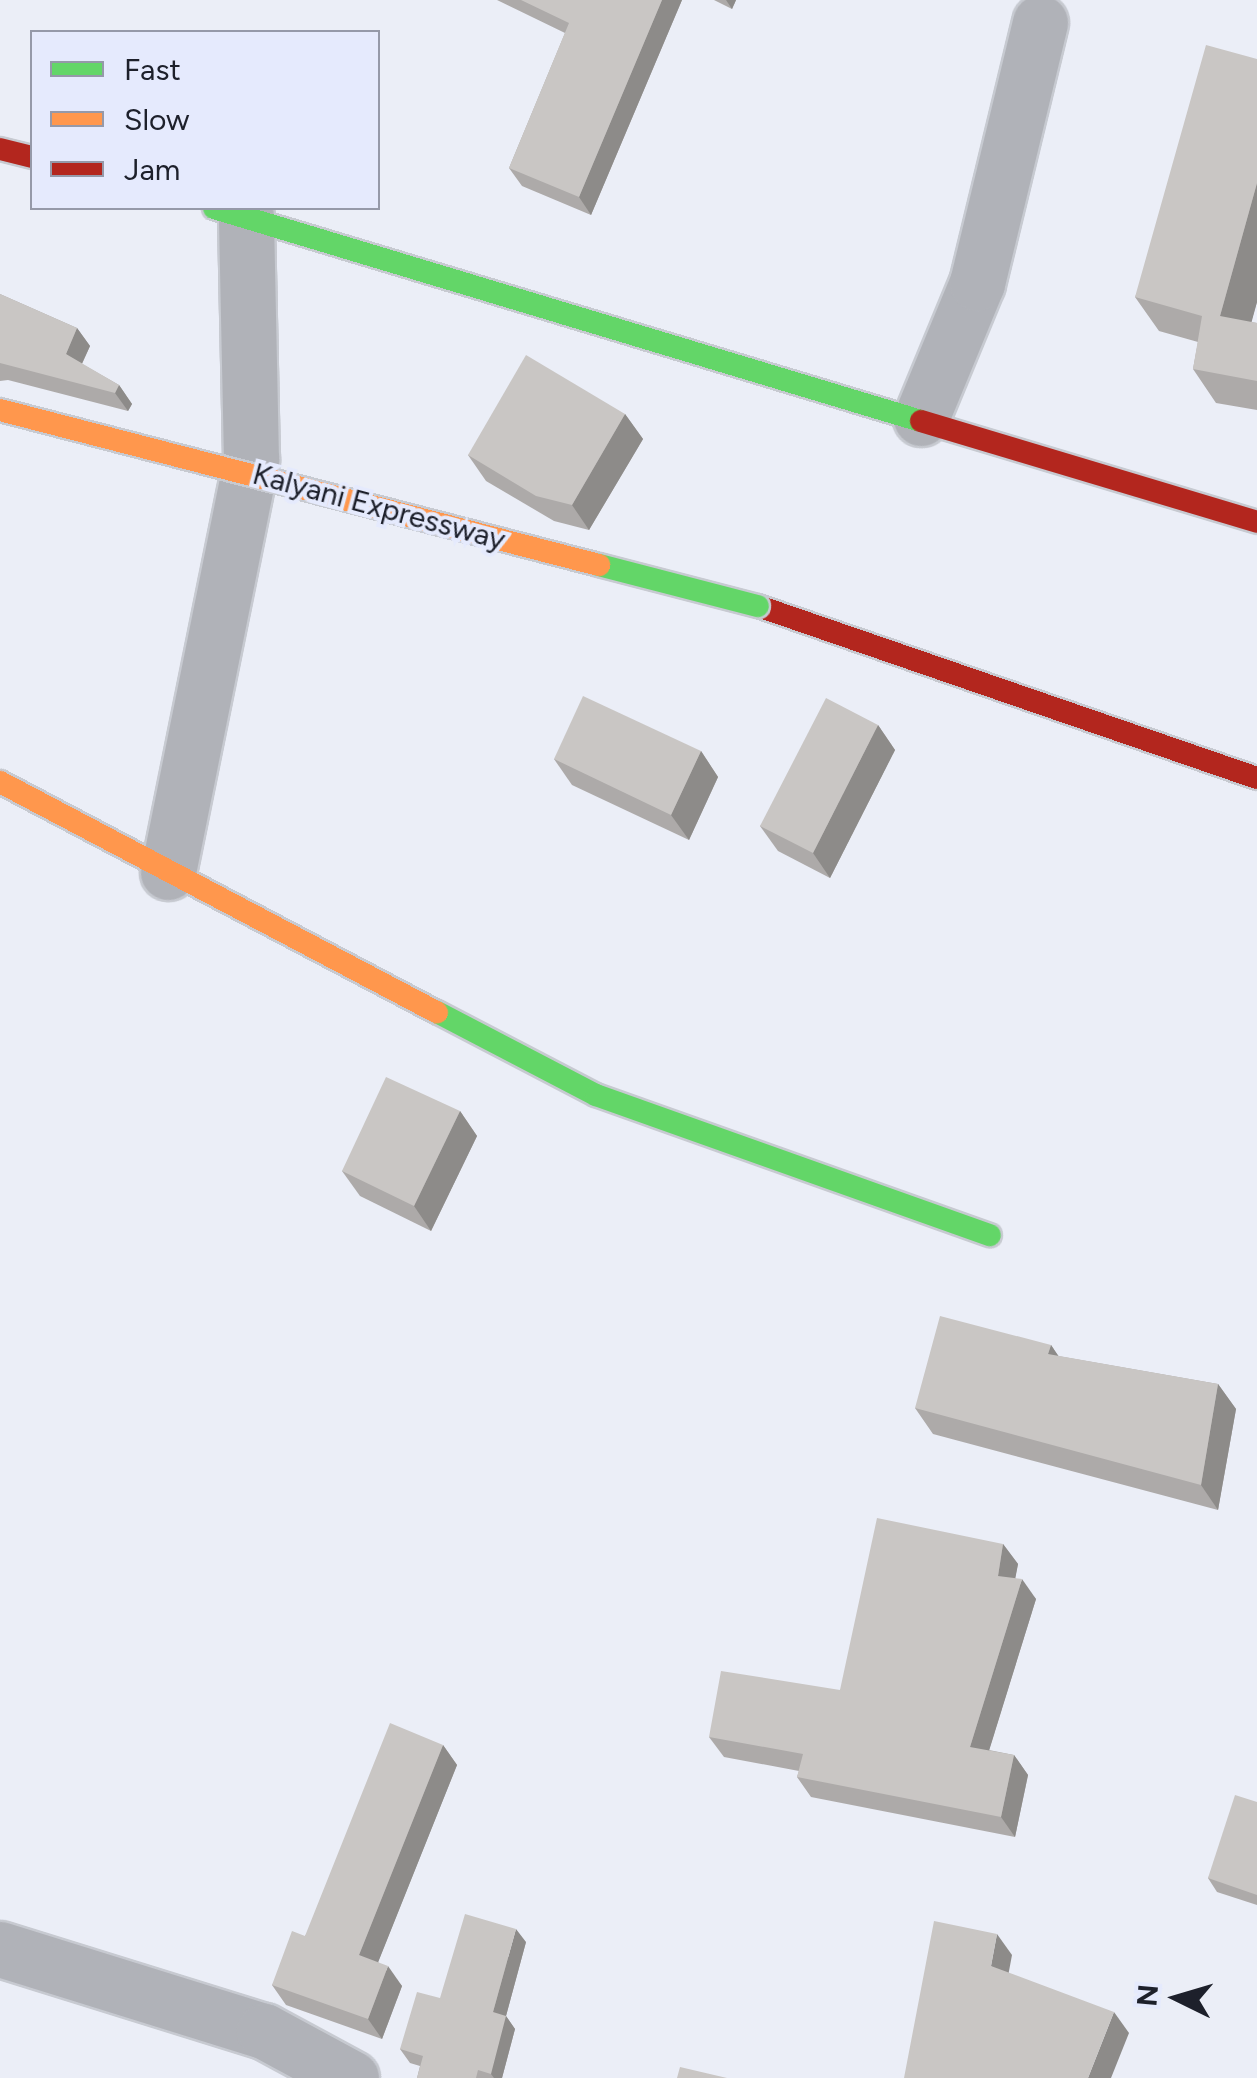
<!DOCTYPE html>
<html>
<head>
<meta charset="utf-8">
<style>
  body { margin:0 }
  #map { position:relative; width:1257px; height:2078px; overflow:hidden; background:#ebeef7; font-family:Figtree,sans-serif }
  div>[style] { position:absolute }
  .roads { filter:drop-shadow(2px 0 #c7cad1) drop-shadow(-2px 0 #c7cad1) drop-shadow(0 2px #c7cad1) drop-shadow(0 -2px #c7cad1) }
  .street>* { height:55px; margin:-27.5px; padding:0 27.5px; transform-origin:27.5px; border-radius:27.5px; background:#b0b2b8 }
  .fast>* { height:22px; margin:-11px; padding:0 11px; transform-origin:11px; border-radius:11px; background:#63d668 }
  .slow>* { height:22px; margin:-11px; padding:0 11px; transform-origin:11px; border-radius:11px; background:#ff974d }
  .jam>* { height:22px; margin:-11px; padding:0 11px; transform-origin:11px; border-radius:11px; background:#b3261e }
  .bridges { filter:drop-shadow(2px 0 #c7cad1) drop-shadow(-2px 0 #c7cad1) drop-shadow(0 2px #c7cad1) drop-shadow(0 -2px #c7cad1) }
  .fast-bridge>* { height:22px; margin:-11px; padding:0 11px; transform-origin:11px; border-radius:11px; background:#63d668 }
  .slow-bridge>* { height:22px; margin:-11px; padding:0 11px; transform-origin:11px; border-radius:11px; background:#ff974d }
  .wall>* { inset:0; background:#adaaa9 }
  .shaded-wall>* { inset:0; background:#8d8b89 }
  .building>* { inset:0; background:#c9c6c4 }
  span { translate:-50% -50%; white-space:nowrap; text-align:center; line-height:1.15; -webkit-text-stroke:8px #e5eafd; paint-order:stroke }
  .street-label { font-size:30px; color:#1d202b }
  .legend { position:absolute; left:30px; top:30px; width:350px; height:180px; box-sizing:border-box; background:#e5eafd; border:2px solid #9599a9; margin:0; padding:12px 18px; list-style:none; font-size:30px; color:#1d202b }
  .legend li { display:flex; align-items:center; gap:20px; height:50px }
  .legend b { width:50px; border:2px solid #9599a9 }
  .north { position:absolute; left:1127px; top:1948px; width:100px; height:100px; -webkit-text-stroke:8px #e5eafd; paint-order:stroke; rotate:275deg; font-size:28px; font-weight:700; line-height:40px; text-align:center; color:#1d202b }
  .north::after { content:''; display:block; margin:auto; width:35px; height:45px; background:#1d202b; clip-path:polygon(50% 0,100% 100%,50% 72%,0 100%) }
</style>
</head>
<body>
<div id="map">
  <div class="roads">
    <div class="street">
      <i style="left:921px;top:418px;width:146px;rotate:-67.5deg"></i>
      <i style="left:977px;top:283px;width:268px;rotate:-76.4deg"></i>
      <i style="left:168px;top:872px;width:421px;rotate:-78.6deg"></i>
      <i style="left:251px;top:459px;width:243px;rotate:-91.2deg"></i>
      <i style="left:0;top:1949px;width:276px;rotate:17.3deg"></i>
      <i style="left:264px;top:2031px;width:99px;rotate:28.4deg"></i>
    </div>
    <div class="fast">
      <i style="left:214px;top:208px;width:738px;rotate:16.77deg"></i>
      <i style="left:437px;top:1012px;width:179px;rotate:27.6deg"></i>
      <i style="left:596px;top:1095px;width:418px;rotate:19.6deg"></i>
    </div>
    <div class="slow">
      <i style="left:0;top:782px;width:494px;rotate:27.8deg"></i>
    </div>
    <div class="jam">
      <i style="left:0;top:149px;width:33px;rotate:14deg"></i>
      <i style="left:921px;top:421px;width:351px;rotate:16.7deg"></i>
      <i style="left:758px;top:606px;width:528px;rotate:19.02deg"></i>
    </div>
  </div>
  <div class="bridges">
    <div class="fast-bridge">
      <i style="left:599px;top:565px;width:164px;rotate:14.5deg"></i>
    </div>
    <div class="slow-bridge">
      <i style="left:0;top:410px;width:619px;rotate:14.51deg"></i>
    </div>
  </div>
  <div class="wall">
    <i style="clip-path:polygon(497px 0,682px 0,591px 215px,522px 186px,509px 168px,565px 33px)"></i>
    <i style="clip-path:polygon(714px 0,736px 0,732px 9px)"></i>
    <i style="clip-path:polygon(1257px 59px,1257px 302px,1251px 322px,1257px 323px,1257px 410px,1216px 403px,1193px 369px,1198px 342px,1159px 331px,1135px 297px)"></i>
    <i style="clip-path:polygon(0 294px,77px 328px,90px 346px,82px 364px,119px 385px,132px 404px,128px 411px,8px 380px,0 381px)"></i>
    <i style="clip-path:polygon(625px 414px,643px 439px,589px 530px,554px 521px,486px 481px,468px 455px)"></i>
    <i style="clip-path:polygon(878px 725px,895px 750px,830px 878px,778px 851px,760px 826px)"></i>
    <i style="clip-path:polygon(701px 751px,718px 777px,689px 840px,572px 785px,554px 759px)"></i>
    <i style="clip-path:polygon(460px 1111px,477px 1136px,431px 1231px,360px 1196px,342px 1171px)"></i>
    <i style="clip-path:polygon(1051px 1345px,1058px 1356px,1218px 1384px,1236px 1409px,1218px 1510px,933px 1434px,915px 1408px)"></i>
    <i style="clip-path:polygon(1003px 1544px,1018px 1564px,1015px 1578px,1036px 1599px,989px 1750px,1014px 1755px,1028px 1775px,1015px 1837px,811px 1797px,797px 1777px,799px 1771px,724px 1757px,709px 1737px,840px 1690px)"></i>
    <i style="clip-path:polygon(443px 1745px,457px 1765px,378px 1962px,402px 1986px,382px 2039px,286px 2005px,272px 1985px,305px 1936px)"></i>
    <i style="clip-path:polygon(1257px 1802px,1257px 1905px,1217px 1892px,1208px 1878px)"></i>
    <i style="clip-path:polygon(526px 1942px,506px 2016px,515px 2029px,502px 2078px,417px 2078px,420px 2066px,410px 2063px,400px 2049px)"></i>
  </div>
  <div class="shaded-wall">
    <i style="clip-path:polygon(662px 0,682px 0,591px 215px,579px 197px)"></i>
    <i style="clip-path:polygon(726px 0,736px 0,732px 9px)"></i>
    <i style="clip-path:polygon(1257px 183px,1257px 302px,1244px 350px,1220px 316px)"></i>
    <i style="clip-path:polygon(77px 328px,90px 346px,78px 372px,66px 354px)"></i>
    <i style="clip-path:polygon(119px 385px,132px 404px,128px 411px,115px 393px)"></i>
    <i style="clip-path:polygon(625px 414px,643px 439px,589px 530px,572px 505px)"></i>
    <i style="clip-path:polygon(878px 725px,895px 750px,830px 878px,813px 853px)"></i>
    <i style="clip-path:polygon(701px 751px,718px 777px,689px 840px,671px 815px)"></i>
    <i style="clip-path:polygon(460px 1111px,477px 1136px,431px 1231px,414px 1206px)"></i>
    <i style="clip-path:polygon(1051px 1345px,1068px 1370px,1048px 1354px)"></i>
    <i style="clip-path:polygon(1218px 1384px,1236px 1409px,1218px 1510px,1201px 1485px)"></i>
    <i style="clip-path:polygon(1003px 1544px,1018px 1564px,1012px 1596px,998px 1576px)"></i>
    <i style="clip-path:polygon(1022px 1579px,1036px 1599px,984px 1767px,970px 1747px)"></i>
    <i style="clip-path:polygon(443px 1745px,457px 1765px,373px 1975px,359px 1955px)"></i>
    <i style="clip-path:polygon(1014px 1755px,1028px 1775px,1015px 1837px,1001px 1817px)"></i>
    <i style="clip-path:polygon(516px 1929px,526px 1942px,506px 2016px,515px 2029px,502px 2078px,494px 2078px,491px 2074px,493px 2012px)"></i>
    <i style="clip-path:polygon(997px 1934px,1012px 1955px,1006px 1987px,991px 1966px)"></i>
    <i style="clip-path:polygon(388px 1966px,402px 1986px,382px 2039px,368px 2019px)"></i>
    <i style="clip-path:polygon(1114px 2012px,1129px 2033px,1111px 2078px,1088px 2078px)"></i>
  </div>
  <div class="building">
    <i style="clip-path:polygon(521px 0,662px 0,579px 197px,509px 168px,569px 23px)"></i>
    <i style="clip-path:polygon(1206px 45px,1257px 59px,1257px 183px,1220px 316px,1257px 323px,1257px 381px,1193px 369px,1202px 316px,1135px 297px)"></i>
    <i style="clip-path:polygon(0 294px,77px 328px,66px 354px,119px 385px,115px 393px,0 363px)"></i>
    <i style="clip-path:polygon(526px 355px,625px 414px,572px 505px,536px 496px,468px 455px)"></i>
    <i style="clip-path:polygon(583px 696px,701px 751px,671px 815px,554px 759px)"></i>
    <i style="clip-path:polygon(826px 698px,878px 725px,813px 853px,760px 826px)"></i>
    <i style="clip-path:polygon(386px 1077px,460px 1111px,414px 1206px,342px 1171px)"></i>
    <i style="clip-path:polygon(940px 1316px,1051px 1345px,1048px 1354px,1218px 1384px,1201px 1485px,915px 1408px)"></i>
    <i style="clip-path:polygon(877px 1518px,1003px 1544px,998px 1576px,1022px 1579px,970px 1747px,1014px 1755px,1001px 1817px,797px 1777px,803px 1754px,709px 1737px,721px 1671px,840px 1690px)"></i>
    <i style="clip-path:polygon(390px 1723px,443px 1745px,359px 1955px,388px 1966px,368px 2019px,272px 1985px,292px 1931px,305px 1936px)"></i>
    <i style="clip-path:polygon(1235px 1795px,1257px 1802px,1257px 1895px,1208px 1878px)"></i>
    <i style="clip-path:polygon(465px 1914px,516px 1929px,493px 2012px,506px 2016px,491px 2074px,478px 2070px,476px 2078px,417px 2078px,423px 2056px,400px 2049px,417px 1992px,440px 1998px)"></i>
    <i style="clip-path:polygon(934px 1921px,997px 1934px,991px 1966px,1114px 2012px,1088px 2078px,904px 2078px)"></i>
    <i style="clip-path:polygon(680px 2067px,727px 2078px,677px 2078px)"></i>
  </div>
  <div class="street-label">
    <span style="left:379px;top:507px;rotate:15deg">Kalyani Expressway</span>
  </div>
  <ul class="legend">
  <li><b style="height:12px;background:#63d668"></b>Fast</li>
  <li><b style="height:12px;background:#ff974d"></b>Slow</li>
  <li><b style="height:12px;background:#b3261e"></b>Jam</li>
  </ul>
  <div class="north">N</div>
</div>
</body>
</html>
